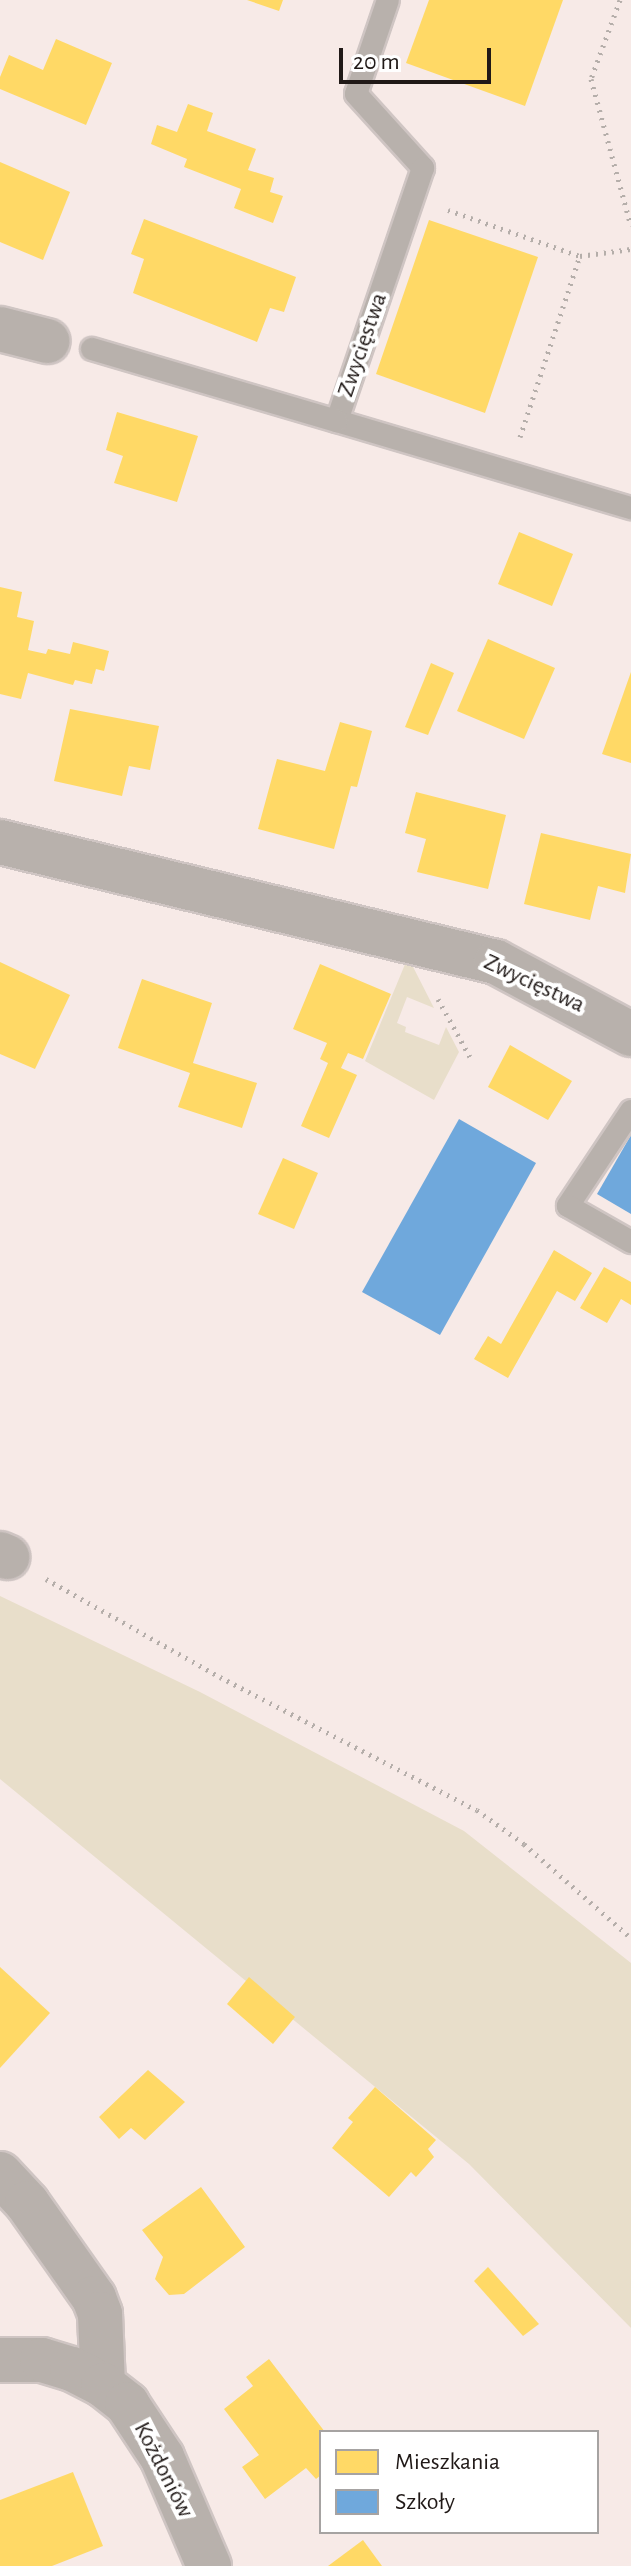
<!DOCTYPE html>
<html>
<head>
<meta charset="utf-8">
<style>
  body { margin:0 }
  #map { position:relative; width:631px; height:2566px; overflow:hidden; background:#f7eae7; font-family:"Alegreya Sans",sans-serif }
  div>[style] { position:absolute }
  .green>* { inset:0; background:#e8deca }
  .homes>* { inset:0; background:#ffd966 }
  .schools>* { inset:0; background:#6fa8dc }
  .path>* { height:5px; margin-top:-2.5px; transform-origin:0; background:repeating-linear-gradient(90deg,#b5aeaa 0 2px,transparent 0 8px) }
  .roads { filter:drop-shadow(2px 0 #cfc5c3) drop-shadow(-2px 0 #cfc5c3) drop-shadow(0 2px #cfc5c3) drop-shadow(0 -2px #cfc5c3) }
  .lane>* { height:22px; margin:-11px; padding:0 11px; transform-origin:11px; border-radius:11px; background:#b8b1ac }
  .street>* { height:44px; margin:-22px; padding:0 22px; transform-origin:22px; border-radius:22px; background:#b8b1ac }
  span { translate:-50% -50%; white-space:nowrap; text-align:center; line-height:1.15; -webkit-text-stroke:8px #fff; paint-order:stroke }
  .street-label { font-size:24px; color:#201917 }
  .legend { position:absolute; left:319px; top:2430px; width:280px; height:104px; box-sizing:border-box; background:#fff; border:2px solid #a6a3a2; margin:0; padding:10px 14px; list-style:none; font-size:24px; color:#201917 }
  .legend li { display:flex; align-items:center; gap:16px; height:40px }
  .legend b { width:40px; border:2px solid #a6a3a2 }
  .scale { position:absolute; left:339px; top:48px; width:152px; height:36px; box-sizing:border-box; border:4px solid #201917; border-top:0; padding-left:10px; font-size:24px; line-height:28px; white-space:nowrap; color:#201917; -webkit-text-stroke:6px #fff; paint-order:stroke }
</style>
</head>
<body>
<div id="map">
  <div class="green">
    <i style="clip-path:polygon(408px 957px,434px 1008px,407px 997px,397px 1023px,406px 1027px,405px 1032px,439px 1045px,446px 1027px,459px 1052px,434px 1100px,365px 1061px)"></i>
    <i style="clip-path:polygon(0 1596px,200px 1692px,464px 1831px,631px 1963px,631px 2328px,469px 2164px,0 1779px)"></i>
  </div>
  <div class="homes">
    <i style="clip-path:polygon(247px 0,283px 0,279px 11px)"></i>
    <i style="clip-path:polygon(429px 0,563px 0,525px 106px,406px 63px)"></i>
    <i style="clip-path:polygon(56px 39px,112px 63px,86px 125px,0 89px,0 77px,9px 55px,43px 70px)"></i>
    <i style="clip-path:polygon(188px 104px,213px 113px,207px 131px,256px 149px,248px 170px,274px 178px,270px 192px,283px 196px,273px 223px,234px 208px,241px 189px,184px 167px,187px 159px,151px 144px,157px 125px,177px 132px)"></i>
    <i style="clip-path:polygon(0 162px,70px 192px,43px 260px,0 242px)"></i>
    <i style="clip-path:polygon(144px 219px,296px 277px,284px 312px,270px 308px,257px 342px,133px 293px,144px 259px,131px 254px)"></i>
    <i style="clip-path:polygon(429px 220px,538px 257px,485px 413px,376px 374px)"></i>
    <i style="clip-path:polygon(117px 412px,198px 436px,177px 502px,114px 483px,123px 456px,106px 450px)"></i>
    <i style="clip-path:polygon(519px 532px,573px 554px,552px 606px,498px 584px)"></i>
    <i style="clip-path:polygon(0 587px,22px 592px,17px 617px,34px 621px,28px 650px,46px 654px,48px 649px,70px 654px,73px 642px,109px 651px,104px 671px,96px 669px,92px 684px,75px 680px,73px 685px,28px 673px,21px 699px,0 694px)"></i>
    <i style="clip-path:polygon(488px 639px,555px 668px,524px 739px,457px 711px)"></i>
    <i style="clip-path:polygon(431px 663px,454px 673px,428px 735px,405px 727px)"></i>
    <i style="clip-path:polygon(631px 672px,631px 763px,602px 754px)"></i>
    <i style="clip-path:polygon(70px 709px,159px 726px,150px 770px,129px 766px,122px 796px,54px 781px)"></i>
    <i style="clip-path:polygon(340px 722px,372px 731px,357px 787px,351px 786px,334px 849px,258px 829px,277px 759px,325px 771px)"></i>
    <i style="clip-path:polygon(416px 792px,506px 815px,488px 889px,417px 872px,426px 839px,405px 833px)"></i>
    <i style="clip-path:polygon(541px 833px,631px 854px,625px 893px,598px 886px,590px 920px,524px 904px)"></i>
    <i style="clip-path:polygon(0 962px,70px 995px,35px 1069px,0 1054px)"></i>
    <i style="clip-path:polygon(320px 964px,391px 994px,363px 1059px,348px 1053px,341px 1068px,357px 1075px,329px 1138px,301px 1126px,328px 1063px,320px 1059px,327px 1043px,293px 1029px)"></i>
    <i style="clip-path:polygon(142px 979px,212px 1003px,193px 1063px,257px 1083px,242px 1128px,178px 1107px,190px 1073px,118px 1048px)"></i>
    <i style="clip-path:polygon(510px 1045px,572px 1081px,548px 1120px,488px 1087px)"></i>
    <i style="clip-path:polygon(283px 1158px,318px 1173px,294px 1229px,258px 1214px)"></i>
    <i style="clip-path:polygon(554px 1250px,592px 1273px,575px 1301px,557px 1291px,508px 1378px,474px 1359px,488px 1336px,501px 1344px)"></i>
    <i style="clip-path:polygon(604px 1267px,631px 1282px,631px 1305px,621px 1299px,607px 1323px,580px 1308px)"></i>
    <i style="clip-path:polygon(0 1967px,50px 2013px,0 2068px)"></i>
    <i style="clip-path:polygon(249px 1977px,295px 2017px,273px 2044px,227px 2004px)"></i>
    <i style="clip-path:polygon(148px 2070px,185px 2102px,145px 2140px,131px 2128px,119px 2139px,99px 2117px)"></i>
    <i style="clip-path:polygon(375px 2087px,436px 2140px,428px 2149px,434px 2157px,416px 2177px,411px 2172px,389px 2197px,332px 2148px,353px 2122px,348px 2118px)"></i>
    <i style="clip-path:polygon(201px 2187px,245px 2247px,184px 2294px,169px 2295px,155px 2279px,163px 2257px,142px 2230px)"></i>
    <i style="clip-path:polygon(488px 2267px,539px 2324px,523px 2336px,474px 2281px)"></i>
    <i style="clip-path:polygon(269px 2359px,325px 2432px,321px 2432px,321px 2475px,316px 2479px,306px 2468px,265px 2499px,242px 2467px,259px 2455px,224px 2409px,253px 2386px,246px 2377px)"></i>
    <i style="clip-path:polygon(73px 2472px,103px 2546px,52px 2566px,0 2566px,0 2500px)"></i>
    <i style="clip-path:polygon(363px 2540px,382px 2566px,328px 2566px)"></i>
  </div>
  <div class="schools">
    <i style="clip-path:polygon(459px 1119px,536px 1163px,440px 1335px,362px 1292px)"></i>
    <i style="clip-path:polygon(631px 1135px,631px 1214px,597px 1194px)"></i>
  </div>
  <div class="path">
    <i style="left:620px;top:0;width:84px;rotate:110.2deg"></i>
    <i style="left:591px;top:79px;width:152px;rotate:74.8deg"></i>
    <i style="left:448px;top:210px;width:140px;rotate:19.2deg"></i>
    <i style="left:580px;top:256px;width:51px;rotate:-7.8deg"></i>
    <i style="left:520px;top:437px;width:191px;rotate:-71.7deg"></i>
    <i style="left:438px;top:999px;width:66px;rotate:61.1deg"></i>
    <i style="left:46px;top:1579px;width:200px;rotate:29.4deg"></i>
    <i style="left:220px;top:1677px;width:289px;rotate:27.4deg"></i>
    <i style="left:477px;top:1810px;width:58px;rotate:35.9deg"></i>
    <i style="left:524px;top:1844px;width:142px;rotate:41.3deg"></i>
  </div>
  <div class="roads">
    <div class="lane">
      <i style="left:388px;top:0;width:99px;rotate:108.8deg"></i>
      <i style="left:356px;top:94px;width:100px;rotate:47.8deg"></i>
      <i style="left:423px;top:168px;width:267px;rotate:108.8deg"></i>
      <i style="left:337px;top:421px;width:307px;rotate:16.5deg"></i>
      <i style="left:92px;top:349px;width:255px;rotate:16.4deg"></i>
      <i style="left:631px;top:1111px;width:114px;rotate:123.6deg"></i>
      <i style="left:568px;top:1206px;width:73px;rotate:29.7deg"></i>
    </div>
    <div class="street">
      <i style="left:0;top:329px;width:49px;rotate:14.3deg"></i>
      <i style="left:0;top:842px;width:510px;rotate:13.6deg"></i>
      <i style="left:496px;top:962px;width:153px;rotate:28.1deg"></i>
      <i style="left:0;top:1554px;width:8px;rotate:23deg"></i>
      <i style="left:0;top:2174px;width:40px;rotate:47deg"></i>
      <i style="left:27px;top:2203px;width:116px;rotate:54.8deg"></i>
      <i style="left:94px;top:2298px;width:17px;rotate:69deg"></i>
      <i style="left:100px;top:2314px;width:71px;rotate:87.6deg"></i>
      <i style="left:0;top:2360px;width:42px"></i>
      <i style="left:42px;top:2360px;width:31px;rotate:17deg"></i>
      <i style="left:72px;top:2369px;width:35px;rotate:27deg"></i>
      <i style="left:103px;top:2385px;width:31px;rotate:38deg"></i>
      <i style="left:127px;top:2404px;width:64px;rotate:56.6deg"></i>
      <i style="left:162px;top:2457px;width:119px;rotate:66.7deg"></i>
    </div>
  </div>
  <div class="street-label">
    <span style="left:363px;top:345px;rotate:-71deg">Zwycięstwa</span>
    <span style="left:534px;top:984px;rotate:25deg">Zwycięstwa</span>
    <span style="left:163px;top:2470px;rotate:63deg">Kożdoniów</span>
  </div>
  <ul class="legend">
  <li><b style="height:22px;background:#ffd966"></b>Mieszkania</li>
  <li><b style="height:22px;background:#6fa8dc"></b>Szkoły</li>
  </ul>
  <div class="scale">20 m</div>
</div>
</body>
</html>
